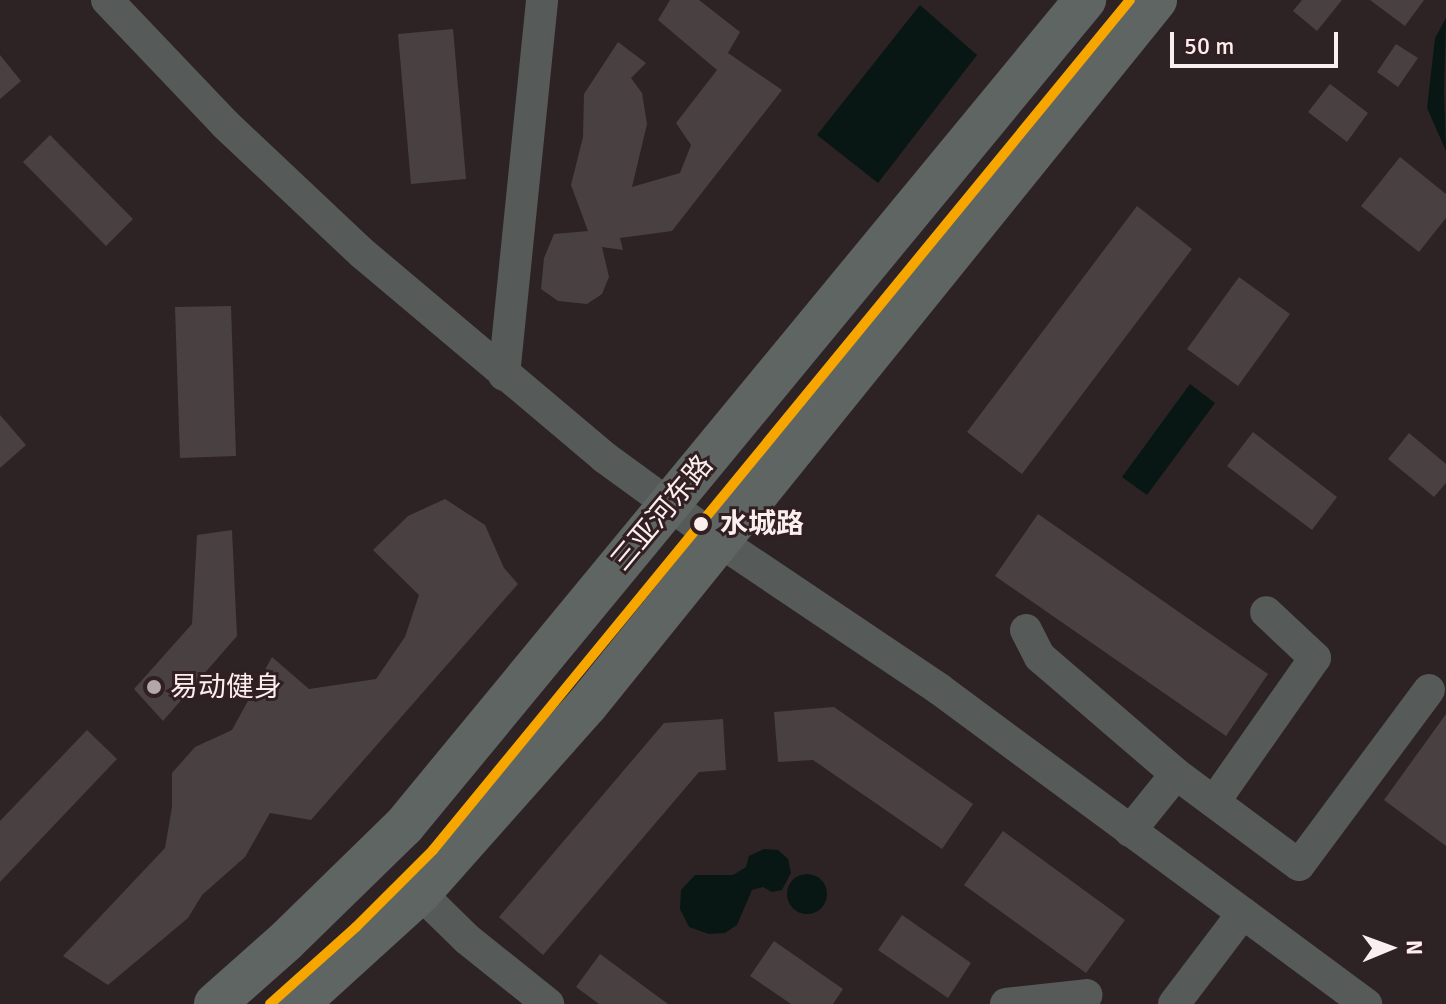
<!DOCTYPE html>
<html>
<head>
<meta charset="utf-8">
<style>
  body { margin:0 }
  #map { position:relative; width:1446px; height:1004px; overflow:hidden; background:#2d2324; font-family:Signika,"Noto Sans SC",sans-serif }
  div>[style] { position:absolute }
  .water>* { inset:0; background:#081714 }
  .round { border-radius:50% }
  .building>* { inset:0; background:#484041 }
  .minor>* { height:32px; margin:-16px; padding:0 16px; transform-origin:16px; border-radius:16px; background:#565b5a }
  .major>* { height:42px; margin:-21px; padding:0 21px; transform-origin:21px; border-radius:21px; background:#5f6563 }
  .rail-1>* { height:10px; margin:-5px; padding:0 5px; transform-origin:5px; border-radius:5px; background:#f7a600 }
  .dots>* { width:22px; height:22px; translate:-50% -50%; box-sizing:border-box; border:4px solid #311f21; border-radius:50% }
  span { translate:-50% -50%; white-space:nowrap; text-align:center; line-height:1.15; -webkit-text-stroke:6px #311f21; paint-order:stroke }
  .street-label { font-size:28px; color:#fbeeef }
  .stop-label { font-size:28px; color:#fbeeef; font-weight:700 }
  .left { translate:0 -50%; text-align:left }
  .poi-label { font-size:28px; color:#fbeeef }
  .north { position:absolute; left:1350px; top:908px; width:80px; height:80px; -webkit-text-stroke:6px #311f21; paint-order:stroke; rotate:89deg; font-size:22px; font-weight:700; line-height:32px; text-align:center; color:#fbeeef }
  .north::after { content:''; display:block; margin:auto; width:28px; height:36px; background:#fbeeef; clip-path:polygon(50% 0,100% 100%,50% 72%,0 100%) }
  .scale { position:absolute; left:1170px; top:32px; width:168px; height:36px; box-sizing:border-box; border:4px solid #fbeeef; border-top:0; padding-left:10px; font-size:24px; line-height:28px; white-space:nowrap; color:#fbeeef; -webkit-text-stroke:6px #311f21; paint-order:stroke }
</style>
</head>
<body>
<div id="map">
  <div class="water">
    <i style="clip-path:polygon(920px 5px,977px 55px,878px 183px,817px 135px)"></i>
    <i style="clip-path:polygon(1446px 18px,1444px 91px,1446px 151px,1427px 108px,1435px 38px)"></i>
    <i style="clip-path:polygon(1190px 384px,1215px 403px,1147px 495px,1122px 477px)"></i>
    <i style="clip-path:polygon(764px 849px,778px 850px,788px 859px,791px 873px,782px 890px,772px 892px,763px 887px,752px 890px,737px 925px,725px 933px,709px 934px,689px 927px,680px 909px,681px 890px,695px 875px,733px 875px,746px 867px,749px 856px)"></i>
    <i class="round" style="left:787px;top:874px;width:40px;height:40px"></i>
  </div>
  <div class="building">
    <i style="clip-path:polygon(670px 0,699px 0,740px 32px,728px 53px,782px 90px,672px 231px,620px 238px,623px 250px,602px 247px,609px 277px,602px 294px,587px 304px,558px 301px,541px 289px,544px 258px,554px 234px,588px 231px,571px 185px,583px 137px,584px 94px,618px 42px,646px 63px,631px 78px,642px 93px,647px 124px,632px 187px,680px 173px,691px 145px,676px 123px,717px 70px,658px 20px)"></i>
    <i style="clip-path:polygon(1302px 0,1342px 0,1317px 31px,1293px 11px)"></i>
    <i style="clip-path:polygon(1370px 0,1424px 0,1405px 26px)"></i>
    <i style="clip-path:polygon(453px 29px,466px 179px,411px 184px,398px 34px)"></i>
    <i style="clip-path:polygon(1396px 44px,1418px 58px,1398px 87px,1377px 72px)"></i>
    <i style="clip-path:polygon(0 55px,21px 81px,0 99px)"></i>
    <i style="clip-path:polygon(1330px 84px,1368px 113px,1347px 142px,1308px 112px)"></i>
    <i style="clip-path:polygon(50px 135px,133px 219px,106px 246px,23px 162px)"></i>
    <i style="clip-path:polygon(1400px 157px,1446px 194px,1446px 218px,1419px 252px,1361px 206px)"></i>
    <i style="clip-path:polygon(1137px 206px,1192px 249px,1022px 474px,967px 432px)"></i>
    <i style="clip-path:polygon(1239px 277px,1290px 314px,1238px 386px,1187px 349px)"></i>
    <i style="clip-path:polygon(231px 306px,236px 456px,180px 458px,175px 307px)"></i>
    <i style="clip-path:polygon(0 415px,26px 445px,0 468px)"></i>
    <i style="clip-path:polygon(1253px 432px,1337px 497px,1312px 530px,1227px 466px)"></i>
    <i style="clip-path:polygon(1409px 433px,1446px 464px,1446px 483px,1434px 497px,1388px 459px)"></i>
    <i style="clip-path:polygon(445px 499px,485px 525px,504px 568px,518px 584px,311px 820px,270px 813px,245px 857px,202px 895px,188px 918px,108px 985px,63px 956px,165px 848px,172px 807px,172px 773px,195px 747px,232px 730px,272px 657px,309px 689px,376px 679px,405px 637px,419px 595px,373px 550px,408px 516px)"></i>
    <i style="clip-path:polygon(1038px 514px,1268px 674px,1226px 736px,995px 576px)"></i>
    <i style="clip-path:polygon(232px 530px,237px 636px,163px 721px,134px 689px,192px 624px,197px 535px)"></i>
    <i style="clip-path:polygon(834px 707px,973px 804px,942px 849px,813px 760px,778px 762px,774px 712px)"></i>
    <i style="clip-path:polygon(1446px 714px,1446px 846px,1384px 800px)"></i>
    <i style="clip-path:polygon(723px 719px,726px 770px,699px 772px,543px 955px,499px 917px,664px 723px)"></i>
    <i style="clip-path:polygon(87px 730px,117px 759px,0 882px,0 821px)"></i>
    <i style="clip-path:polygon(1003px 831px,1125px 920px,1086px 973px,964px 885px)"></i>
    <i style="clip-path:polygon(902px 915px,971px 963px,948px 998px,878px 950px)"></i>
    <i style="clip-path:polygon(774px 941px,843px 989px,833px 1004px,791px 1004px,750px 976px)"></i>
    <i style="clip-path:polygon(600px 954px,668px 1004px,599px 1004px,576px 987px)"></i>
  </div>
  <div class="minor">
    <i style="left:107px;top:0;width:171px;rotate:46.4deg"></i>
    <i style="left:225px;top:124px;width:188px;rotate:43.3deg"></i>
    <i style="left:362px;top:253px;width:317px;rotate:40.1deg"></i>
    <i style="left:604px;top:457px;width:146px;rotate:36.1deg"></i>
    <i style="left:722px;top:543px;width:262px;rotate:33.9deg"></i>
    <i style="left:939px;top:689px;width:531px;rotate:36.42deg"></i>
    <i style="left:504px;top:375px;width:377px;rotate:-84.2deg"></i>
    <i style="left:1026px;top:630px;width:30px;rotate:63deg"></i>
    <i style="left:1040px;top:657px;width:179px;rotate:40.7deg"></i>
    <i style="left:1214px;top:802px;width:176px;rotate:-55deg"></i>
    <i style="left:1315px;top:658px;width:67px;rotate:-136.8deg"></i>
    <i style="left:1130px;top:831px;width:73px;rotate:-51.1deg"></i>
    <i style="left:1176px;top:774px;width:153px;rotate:36.5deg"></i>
    <i style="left:1299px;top:865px;width:218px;rotate:-53.4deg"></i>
    <i style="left:420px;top:893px;width:66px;rotate:44.4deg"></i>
    <i style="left:467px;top:939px;width:104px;rotate:38.7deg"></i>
    <i style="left:1006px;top:1004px;width:81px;rotate:-6.3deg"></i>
    <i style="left:1174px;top:1004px;width:114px;rotate:-52.8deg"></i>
  </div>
  <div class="major">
    <i style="left:215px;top:1004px;width:95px;rotate:-41.6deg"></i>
    <i style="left:286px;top:941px;width:165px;rotate:-44.3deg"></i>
    <i style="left:404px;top:826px;width:1071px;rotate:-50.5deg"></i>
    <i style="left:298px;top:1004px;width:165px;rotate:-42.3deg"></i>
    <i style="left:420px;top:893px;width:251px;rotate:-48.4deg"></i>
    <i style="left:587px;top:705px;width:906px;rotate:-51.09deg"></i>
  </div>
  <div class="rail-1">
    <i style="left:270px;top:1004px;width:115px;rotate:-41.8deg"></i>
    <i style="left:356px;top:927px;width:109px;rotate:-45deg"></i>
    <i style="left:433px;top:850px;width:1099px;rotate:-50.65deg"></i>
  </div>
  <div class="dots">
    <i style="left:701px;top:524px;background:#fbeeef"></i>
    <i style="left:154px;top:687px;background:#b3a7a8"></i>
  </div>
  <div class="street-label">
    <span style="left:662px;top:513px;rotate:-50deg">三亚河东路</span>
  </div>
  <div class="stop-label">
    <span class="left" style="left:720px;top:524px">水城路</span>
  </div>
  <div class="poi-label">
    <span class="left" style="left:170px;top:687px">易动健身</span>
  </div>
  <div class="north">N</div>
  <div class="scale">50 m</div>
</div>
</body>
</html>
